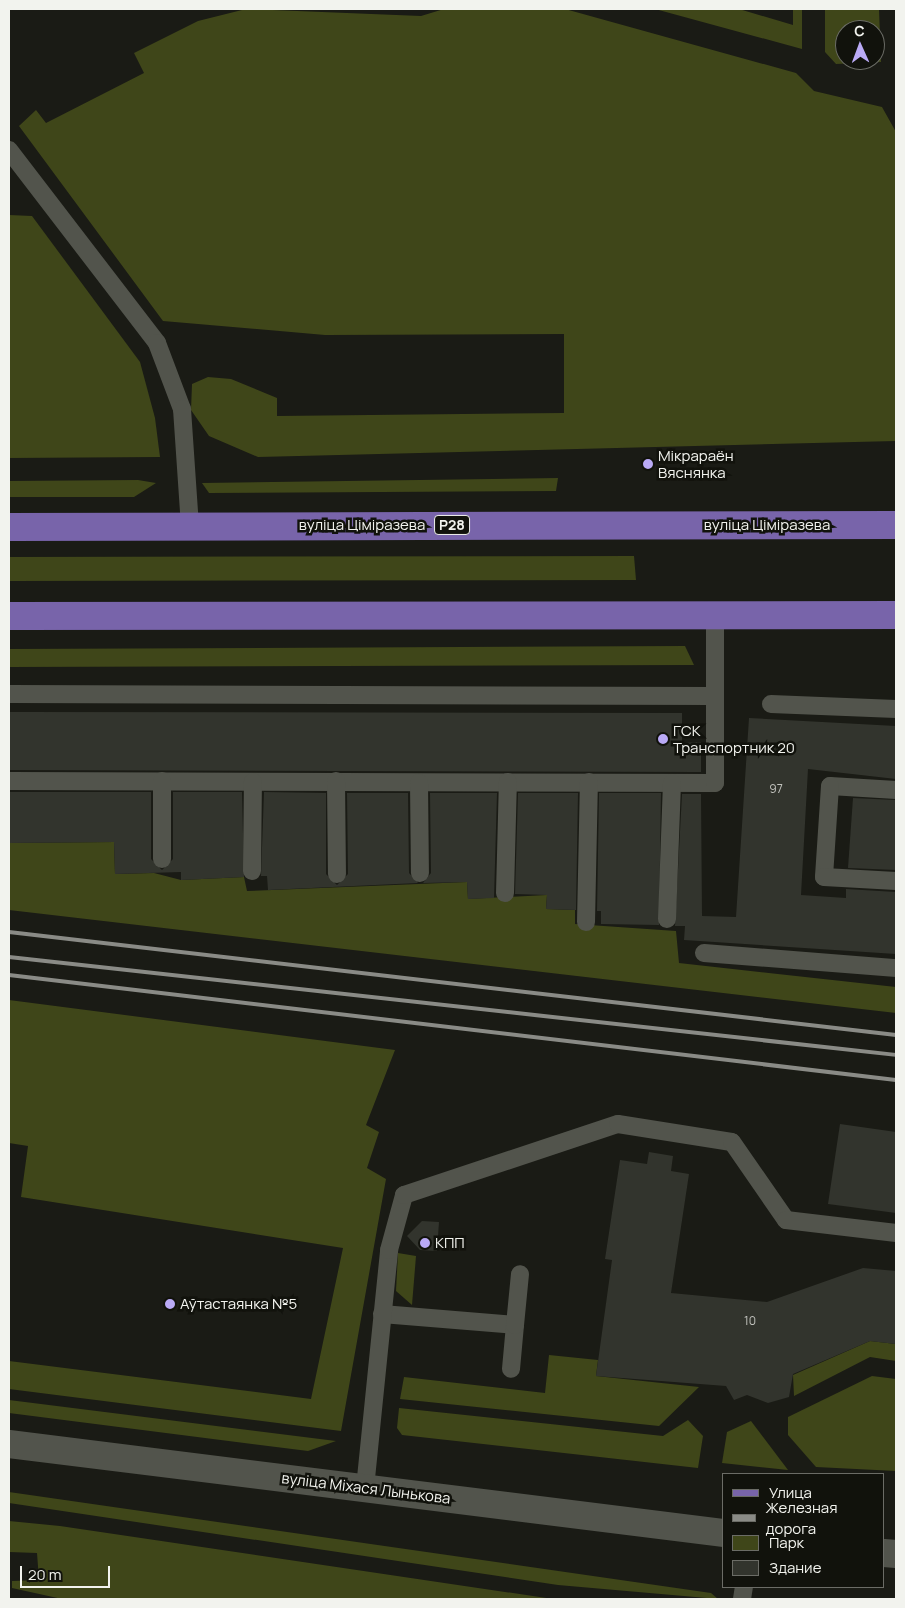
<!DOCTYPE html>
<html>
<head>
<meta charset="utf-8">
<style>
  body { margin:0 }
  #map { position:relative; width:905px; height:1608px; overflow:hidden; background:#1a1b15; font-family:Manrope,sans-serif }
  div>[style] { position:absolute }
  .green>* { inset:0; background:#3f4619 }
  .building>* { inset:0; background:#32342d }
  .service>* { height:18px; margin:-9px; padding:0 9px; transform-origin:9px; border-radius:9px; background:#52544c }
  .tertiary>* { height:28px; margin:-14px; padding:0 14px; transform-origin:14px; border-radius:14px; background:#52544c }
  .primary>* { height:28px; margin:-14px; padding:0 14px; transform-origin:14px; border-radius:14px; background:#7864aa }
  .rail>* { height:4px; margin:-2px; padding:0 2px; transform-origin:2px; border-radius:2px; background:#8a8b86 }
  .dots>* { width:14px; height:14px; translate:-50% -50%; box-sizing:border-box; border:2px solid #11120c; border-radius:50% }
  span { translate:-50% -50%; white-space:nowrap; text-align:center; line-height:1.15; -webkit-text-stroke:5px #11120c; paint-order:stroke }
  .number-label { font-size:12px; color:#c2c3be }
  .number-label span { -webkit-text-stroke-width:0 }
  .shield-label span { padding:1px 4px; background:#11120c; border:1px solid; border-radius:4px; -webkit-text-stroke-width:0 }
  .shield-label { font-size:14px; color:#f2f3ee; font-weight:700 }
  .poi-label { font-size:15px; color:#f2f3ee }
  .left { translate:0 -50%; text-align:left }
  .street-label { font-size:15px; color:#f2f3ee }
  .frame { position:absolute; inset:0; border:10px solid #f2f3ee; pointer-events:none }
  .legend { position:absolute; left:722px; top:1473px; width:162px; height:115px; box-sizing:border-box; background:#11120c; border:1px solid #6b6c66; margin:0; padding:6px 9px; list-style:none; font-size:15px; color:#f2f3ee }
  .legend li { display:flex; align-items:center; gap:10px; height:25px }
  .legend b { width:25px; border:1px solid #6b6c66 }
  .north { position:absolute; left:835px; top:20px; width:50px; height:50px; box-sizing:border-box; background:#11120c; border:1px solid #6b6c66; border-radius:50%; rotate:358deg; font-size:14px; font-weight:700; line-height:20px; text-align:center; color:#f2f3ee }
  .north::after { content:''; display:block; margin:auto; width:18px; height:22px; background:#baaaf6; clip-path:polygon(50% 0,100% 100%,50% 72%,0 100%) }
  .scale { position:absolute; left:20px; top:1566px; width:90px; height:22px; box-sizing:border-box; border:2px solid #f2f3ee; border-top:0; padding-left:6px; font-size:15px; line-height:18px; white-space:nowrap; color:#f2f3ee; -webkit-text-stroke:4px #11120c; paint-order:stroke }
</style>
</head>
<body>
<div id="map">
  <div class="green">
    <i style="clip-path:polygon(246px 9px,421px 16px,444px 9px,565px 9px,796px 73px,814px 91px,882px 107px,896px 132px,896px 441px,258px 457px,209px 436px,191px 410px,192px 384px,208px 377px,231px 379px,277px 398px,277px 416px,564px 413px,564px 334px,325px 335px,163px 321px,19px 126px,36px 110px,46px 123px,144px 73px,134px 53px,198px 21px)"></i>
    <i style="clip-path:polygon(655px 9px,739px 9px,793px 25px,793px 9px,802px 9px,802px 49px)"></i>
    <i style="clip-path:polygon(evenodd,825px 9px,879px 9px,881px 62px,836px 64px,825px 52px,825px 9px,845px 30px,875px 30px,875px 60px,845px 60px,845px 30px)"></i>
    <i style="clip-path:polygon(9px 215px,32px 216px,140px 362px,155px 418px,160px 457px,9px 458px)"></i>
    <i style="clip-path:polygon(558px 478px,556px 491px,209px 493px,202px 483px)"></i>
    <i style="clip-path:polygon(138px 480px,156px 483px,134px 497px,9px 497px,9px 481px)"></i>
    <i style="clip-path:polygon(634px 556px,636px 580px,9px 581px,9px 557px)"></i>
    <i style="clip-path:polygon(685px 646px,694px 665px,9px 667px,9px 649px)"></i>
    <i style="clip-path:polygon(114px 842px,115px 874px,154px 873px,181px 880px,244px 877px,247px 891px,467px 882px,468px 899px,547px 895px,546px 909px,575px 910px,575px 924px,676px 931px,679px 963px,896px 987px,896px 1013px,9px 910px,9px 843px)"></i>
    <i style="clip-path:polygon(9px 1000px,395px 1050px,366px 1125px,379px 1132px,367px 1168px,386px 1179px,341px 1431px,9px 1389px,9px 1361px,311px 1399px,343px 1248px,21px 1197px,28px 1146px,9px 1143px)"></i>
    <i style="clip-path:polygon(398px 1253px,416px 1256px,412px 1305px,396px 1291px)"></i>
    <i style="clip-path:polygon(870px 1341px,896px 1344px,896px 1361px,870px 1357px,794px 1396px,793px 1375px)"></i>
    <i style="clip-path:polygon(549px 1355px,598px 1360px,596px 1376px,699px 1387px,659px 1426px,400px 1399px,404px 1377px,545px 1393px)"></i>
    <i style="clip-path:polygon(872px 1376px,896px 1379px,896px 1471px,816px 1467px,788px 1435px,788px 1417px)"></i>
    <i style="clip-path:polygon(9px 1400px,336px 1441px,308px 1451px,9px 1413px)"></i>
    <i style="clip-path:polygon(399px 1408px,663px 1436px,688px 1420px,703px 1436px,698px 1468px,402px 1435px,397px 1428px)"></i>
    <i style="clip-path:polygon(751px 1421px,788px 1470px,722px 1463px,727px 1432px)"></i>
    <i style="clip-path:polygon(9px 1492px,711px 1593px,718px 1599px,558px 1585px,9px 1503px)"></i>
    <i style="clip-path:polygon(9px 1521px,60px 1526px,553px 1599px,62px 1599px,12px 1588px,12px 1581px,39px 1580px,37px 1553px,9px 1552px)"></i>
  </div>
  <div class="building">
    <i style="clip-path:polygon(9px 712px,682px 713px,682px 743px,701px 742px,701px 772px,9px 770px)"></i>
    <i style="clip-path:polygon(749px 718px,896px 726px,896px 779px,808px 769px,801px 895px,846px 898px,846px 889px,896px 892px,896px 954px,684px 940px,685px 926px,675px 926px,682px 794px,701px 794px,702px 916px,736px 917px)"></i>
    <i style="clip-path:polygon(9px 792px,151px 792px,151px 859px,162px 870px,173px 859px,173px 792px,242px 792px,244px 877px,181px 880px,181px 872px,115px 874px,114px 842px,9px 843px)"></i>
    <i style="clip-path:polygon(264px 792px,326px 793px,326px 874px,337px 885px,348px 874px,347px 793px,408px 793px,409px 873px,418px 883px,268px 890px,267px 876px,261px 876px)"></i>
    <i style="clip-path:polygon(430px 793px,497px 793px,494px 898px,468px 899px,467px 882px,423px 883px,431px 873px)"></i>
    <i style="clip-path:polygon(518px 793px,578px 793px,576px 910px,546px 909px,547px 895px,515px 894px)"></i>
    <i style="clip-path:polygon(599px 793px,661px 793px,659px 925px,601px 924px,601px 911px,597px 911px)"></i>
    <i style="clip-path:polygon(853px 798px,896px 800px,896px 870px,848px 868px)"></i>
    <i style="clip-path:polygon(840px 1124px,896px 1132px,896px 1213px,828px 1204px)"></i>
    <i style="clip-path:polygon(649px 1152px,673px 1156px,671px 1171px,689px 1174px,671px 1293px,767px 1302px,863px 1268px,896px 1271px,896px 1344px,870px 1341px,793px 1374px,789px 1397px,768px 1403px,747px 1395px,734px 1400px,726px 1386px,596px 1376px,612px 1260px,605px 1259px,620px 1160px,647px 1164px)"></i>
    <i style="clip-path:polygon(422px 1221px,439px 1222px,437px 1251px,420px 1250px,407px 1236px)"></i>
  </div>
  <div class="service">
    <i style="left:9px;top:150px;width:243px;rotate:52.5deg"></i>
    <i style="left:157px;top:343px;width:71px;rotate:69.3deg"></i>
    <i style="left:182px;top:409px;width:116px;rotate:86.1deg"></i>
    <i style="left:9px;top:694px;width:706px;rotate:0.16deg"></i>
    <i style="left:771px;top:704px;width:125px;rotate:2.3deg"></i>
    <i style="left:9px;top:781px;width:706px;rotate:0.16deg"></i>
    <i style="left:715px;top:783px;width:168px;rotate:-90deg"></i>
    <i style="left:162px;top:781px;width:78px;rotate:90deg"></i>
    <i style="left:336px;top:781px;width:93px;rotate:89.4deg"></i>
    <i style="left:419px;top:783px;width:90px;rotate:89.4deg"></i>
    <i style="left:896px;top:790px;width:66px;rotate:-176.5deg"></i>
    <i style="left:830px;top:786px;width:91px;rotate:93.8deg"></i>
    <i style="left:824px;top:877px;width:72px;rotate:3.2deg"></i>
    <i style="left:252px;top:871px;width:89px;rotate:-89.4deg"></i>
    <i style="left:505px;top:893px;width:111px;rotate:-88.5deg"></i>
    <i style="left:667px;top:919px;width:136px;rotate:-87.9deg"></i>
    <i style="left:586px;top:922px;width:140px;rotate:-88.8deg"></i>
    <i style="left:704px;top:953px;width:193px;rotate:4.5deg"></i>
    <i style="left:382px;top:1314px;width:133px;rotate:4.7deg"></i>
    <i style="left:515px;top:1325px;width:44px;rotate:95.2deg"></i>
    <i style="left:515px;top:1325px;width:51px;rotate:-84.4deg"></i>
    <i style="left:365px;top:1488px;width:239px;rotate:-84.2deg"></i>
    <i style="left:389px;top:1250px;width:57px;rotate:-74.7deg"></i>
    <i style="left:404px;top:1195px;width:225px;rotate:-18.4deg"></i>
    <i style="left:618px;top:1124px;width:115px;rotate:9deg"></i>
    <i style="left:732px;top:1142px;width:95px;rotate:55.3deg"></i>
    <i style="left:786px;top:1220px;width:111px;rotate:6.7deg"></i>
    <i style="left:742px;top:1599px;width:12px;rotate:-81deg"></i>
  </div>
  <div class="tertiary">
    <i style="left:9px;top:1444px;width:721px;rotate:7.1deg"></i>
    <i style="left:884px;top:1553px;width:12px;rotate:5deg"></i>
  </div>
  <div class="primary">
    <i style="left:9px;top:527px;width:887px;rotate:-0.13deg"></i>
    <i style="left:9px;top:616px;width:887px;rotate:-0.06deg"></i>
  </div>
  <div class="rail">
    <i style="left:9px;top:932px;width:893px;rotate:6.62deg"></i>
    <i style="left:9px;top:957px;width:892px;rotate:6.3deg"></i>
    <i style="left:9px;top:975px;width:893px;rotate:6.75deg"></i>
  </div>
  <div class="dots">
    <i style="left:648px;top:464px;background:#baaaf6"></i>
    <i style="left:663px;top:739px;background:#baaaf6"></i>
    <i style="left:425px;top:1243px;background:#baaaf6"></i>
    <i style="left:170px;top:1304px;background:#baaaf6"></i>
  </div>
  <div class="number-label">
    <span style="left:776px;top:789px">97</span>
    <span style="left:750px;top:1321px">10</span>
  </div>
  <div class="shield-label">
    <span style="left:452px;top:525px">Р28</span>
  </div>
  <div class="poi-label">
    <span class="left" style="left:658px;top:464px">Мікрараён<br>Вяснянка</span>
    <span class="left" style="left:673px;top:739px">ГСК<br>Транспортник 20</span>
    <span class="left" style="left:435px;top:1243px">КПП</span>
    <span class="left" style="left:180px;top:1304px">Аўтастаянка №5</span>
  </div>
  <div class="street-label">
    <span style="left:362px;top:525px">вуліца Ціміразева</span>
    <span style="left:767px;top:525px">вуліца Ціміразева</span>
    <span style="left:366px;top:1488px;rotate:7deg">вуліца Міхася Лынькова</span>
  </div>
  <div class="frame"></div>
  <ul class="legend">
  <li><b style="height:6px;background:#7864aa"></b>Улица</li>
  <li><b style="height:6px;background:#8a8b86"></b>Железная дорога</li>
  <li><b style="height:14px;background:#3f4619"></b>Парк</li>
  <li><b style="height:14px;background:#32342d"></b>Здание</li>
  </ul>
  <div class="north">С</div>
  <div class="scale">20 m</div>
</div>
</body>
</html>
